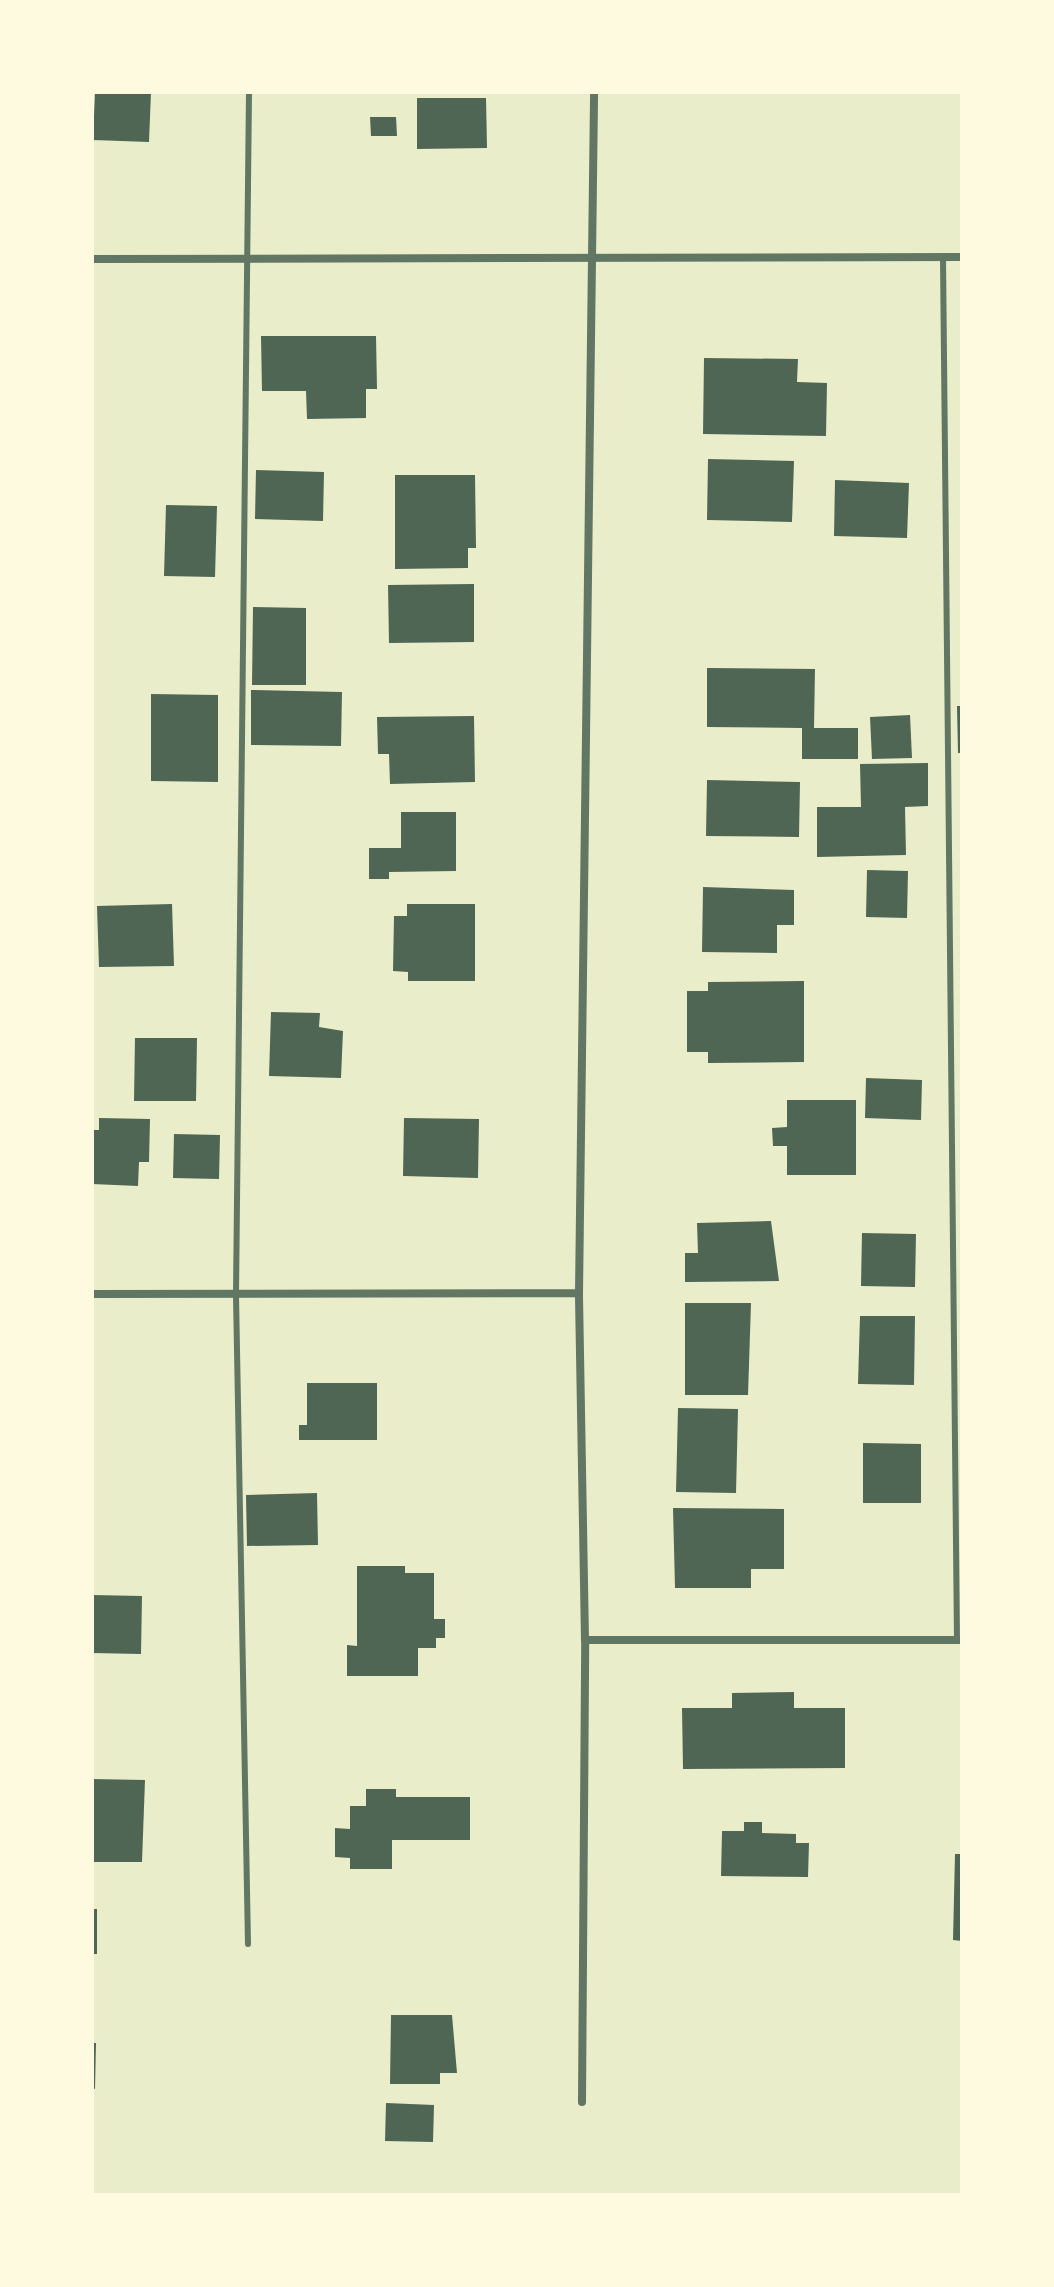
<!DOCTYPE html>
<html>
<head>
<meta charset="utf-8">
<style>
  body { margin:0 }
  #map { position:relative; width:1054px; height:2287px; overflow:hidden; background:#e9edc9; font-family:Quicksand,sans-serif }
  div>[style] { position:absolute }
  .building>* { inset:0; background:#4f6655 }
  .service>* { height:6px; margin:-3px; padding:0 3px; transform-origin:3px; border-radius:3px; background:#617663 }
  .minor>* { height:8px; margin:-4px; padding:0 4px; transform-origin:4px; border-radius:4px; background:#617663 }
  span { translate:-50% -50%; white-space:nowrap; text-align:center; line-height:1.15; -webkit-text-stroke:7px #fefae0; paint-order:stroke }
  .frame { position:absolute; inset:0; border:94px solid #fefae0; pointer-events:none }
</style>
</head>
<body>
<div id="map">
  <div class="building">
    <i style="clip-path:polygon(95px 92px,151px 92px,149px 142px,93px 140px)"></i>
    <i style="clip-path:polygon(417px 98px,486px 98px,487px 148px,417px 149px)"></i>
    <i style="clip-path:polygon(370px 117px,396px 117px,397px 136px,371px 136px)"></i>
    <i style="clip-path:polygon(261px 336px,376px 336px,377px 389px,366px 389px,366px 418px,307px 419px,306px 391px,262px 391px)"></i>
    <i style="clip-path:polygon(704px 358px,798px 359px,797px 382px,827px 383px,826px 436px,703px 434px)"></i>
    <i style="clip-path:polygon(708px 459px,794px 461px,792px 522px,707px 520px)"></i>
    <i style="clip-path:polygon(256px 470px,324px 472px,323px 521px,255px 519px)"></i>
    <i style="clip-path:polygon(395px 475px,475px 475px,476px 548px,468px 548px,468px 568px,395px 569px)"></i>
    <i style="clip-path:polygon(835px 480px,909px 483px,907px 538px,834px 536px)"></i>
    <i style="clip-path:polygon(166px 505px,217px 506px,215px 577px,164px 576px)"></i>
    <i style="clip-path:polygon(474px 584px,474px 642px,389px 643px,388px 585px)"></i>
    <i style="clip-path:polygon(253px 607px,306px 608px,306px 685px,252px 685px)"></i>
    <i style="clip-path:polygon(707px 668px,815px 669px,814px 728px,858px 728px,858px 759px,802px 759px,802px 728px,707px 727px)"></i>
    <i style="clip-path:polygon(251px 690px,342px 692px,341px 746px,251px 745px)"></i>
    <i style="clip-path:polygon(151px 694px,218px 695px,218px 782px,151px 781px)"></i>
    <i style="clip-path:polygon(957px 706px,962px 706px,962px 753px,958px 753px)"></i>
    <i style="clip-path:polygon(910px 715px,912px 758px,872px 759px,870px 717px)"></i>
    <i style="clip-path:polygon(474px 716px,475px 782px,390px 784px,389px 754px,378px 754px,377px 717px)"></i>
    <i style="clip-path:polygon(928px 763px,928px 806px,905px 807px,906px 855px,817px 857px,817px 807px,861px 807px,860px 764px)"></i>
    <i style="clip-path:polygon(707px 780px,800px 782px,799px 837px,706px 836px)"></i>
    <i style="clip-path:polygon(401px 812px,456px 812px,456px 871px,389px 872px,389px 879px,369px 879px,369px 848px,401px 848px)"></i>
    <i style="clip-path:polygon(867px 870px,908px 871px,907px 918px,866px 917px)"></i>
    <i style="clip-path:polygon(703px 887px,794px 890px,794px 925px,777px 925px,777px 953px,702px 952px)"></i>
    <i style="clip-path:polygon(172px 904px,174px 966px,99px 967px,97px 906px)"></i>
    <i style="clip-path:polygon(407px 904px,475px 904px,475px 981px,408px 981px,408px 972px,393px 971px,394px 916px,407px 916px)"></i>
    <i style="clip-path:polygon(804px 981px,804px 1062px,708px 1063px,708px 1052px,687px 1052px,687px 991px,708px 991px,708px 982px)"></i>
    <i style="clip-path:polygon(271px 1012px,320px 1013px,319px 1027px,343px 1031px,341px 1078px,269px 1076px)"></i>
    <i style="clip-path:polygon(135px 1038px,197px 1038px,196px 1101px,134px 1101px)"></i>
    <i style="clip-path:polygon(866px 1078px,922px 1080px,921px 1120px,865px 1118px)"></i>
    <i style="clip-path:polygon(787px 1100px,856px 1100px,856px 1175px,787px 1175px,787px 1146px,773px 1146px,772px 1128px,787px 1127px)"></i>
    <i style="clip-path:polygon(99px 1118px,150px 1119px,149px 1162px,139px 1162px,138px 1186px,92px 1184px,92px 1130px,99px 1130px)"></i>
    <i style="clip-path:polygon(404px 1118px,479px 1119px,478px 1178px,403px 1176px)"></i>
    <i style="clip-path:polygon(174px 1134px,220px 1135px,219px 1179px,173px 1178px)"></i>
    <i style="clip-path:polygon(771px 1221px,779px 1281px,685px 1282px,685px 1253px,698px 1253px,697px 1223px)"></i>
    <i style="clip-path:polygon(862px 1233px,916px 1234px,915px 1287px,861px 1286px)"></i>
    <i style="clip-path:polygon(685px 1303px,751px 1303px,748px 1395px,685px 1395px)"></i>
    <i style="clip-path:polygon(860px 1316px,915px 1316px,914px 1385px,858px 1384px)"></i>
    <i style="clip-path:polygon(307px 1383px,377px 1383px,377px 1440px,299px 1440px,299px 1425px,307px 1425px)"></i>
    <i style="clip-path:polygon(678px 1408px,738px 1409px,736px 1493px,676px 1492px)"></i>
    <i style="clip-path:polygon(863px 1443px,921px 1444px,921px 1503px,863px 1503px)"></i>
    <i style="clip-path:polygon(317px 1493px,318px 1545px,247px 1546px,246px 1495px)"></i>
    <i style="clip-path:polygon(673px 1508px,784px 1509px,784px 1569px,751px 1569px,751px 1588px,675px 1588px)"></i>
    <i style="clip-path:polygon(357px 1566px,405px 1566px,405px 1573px,434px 1573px,434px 1619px,445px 1619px,445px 1638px,436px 1638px,436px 1648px,418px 1648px,418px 1676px,347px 1676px,347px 1645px,357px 1646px)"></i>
    <i style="clip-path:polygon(92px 1595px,142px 1596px,141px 1654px,92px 1653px)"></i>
    <i style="clip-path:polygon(794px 1692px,794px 1708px,845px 1708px,845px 1768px,683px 1769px,682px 1708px,732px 1708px,732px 1693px)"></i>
    <i style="clip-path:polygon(92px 1779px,145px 1780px,142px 1862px,92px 1862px)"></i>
    <i style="clip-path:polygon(366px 1789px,396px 1789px,396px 1797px,470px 1797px,470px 1840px,392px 1840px,392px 1869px,350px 1869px,350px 1858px,335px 1857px,335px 1828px,350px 1829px,350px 1806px,366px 1806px)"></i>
    <i style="clip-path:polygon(744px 1822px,762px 1822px,762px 1833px,796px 1834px,796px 1843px,809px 1843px,808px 1877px,721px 1876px,722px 1831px,744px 1831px)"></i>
    <i style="clip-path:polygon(955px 1854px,962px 1854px,962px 1941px,953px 1940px)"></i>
    <i style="clip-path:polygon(92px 1909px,97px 1909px,97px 1954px,92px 1954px)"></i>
    <i style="clip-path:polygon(391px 2015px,452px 2015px,457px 2073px,440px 2073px,440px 2084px,390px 2084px)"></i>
    <i style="clip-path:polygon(92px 2043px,96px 2043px,95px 2089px,92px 2088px)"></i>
    <i style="clip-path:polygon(386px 2103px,434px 2105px,433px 2142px,385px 2141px)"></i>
  </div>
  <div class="service">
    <i style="left:943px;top:258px;width:1382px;rotate:89.42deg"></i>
    <i style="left:248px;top:1944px;width:650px;rotate:-91.06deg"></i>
    <i style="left:236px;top:1294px;width:1202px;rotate:-89.38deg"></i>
  </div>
  <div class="minor">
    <i style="left:92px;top:259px;width:870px;rotate:-0.13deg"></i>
    <i style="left:92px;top:1294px;width:487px;rotate:-0.1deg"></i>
    <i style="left:585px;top:1640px;width:377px"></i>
    <i style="left:582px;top:2102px;width:462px;rotate:-89.6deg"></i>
    <i style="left:585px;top:1640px;width:347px;rotate:-91deg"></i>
    <i style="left:579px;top:1293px;width:1201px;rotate:-89.28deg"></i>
  </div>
  <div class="frame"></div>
</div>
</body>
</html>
